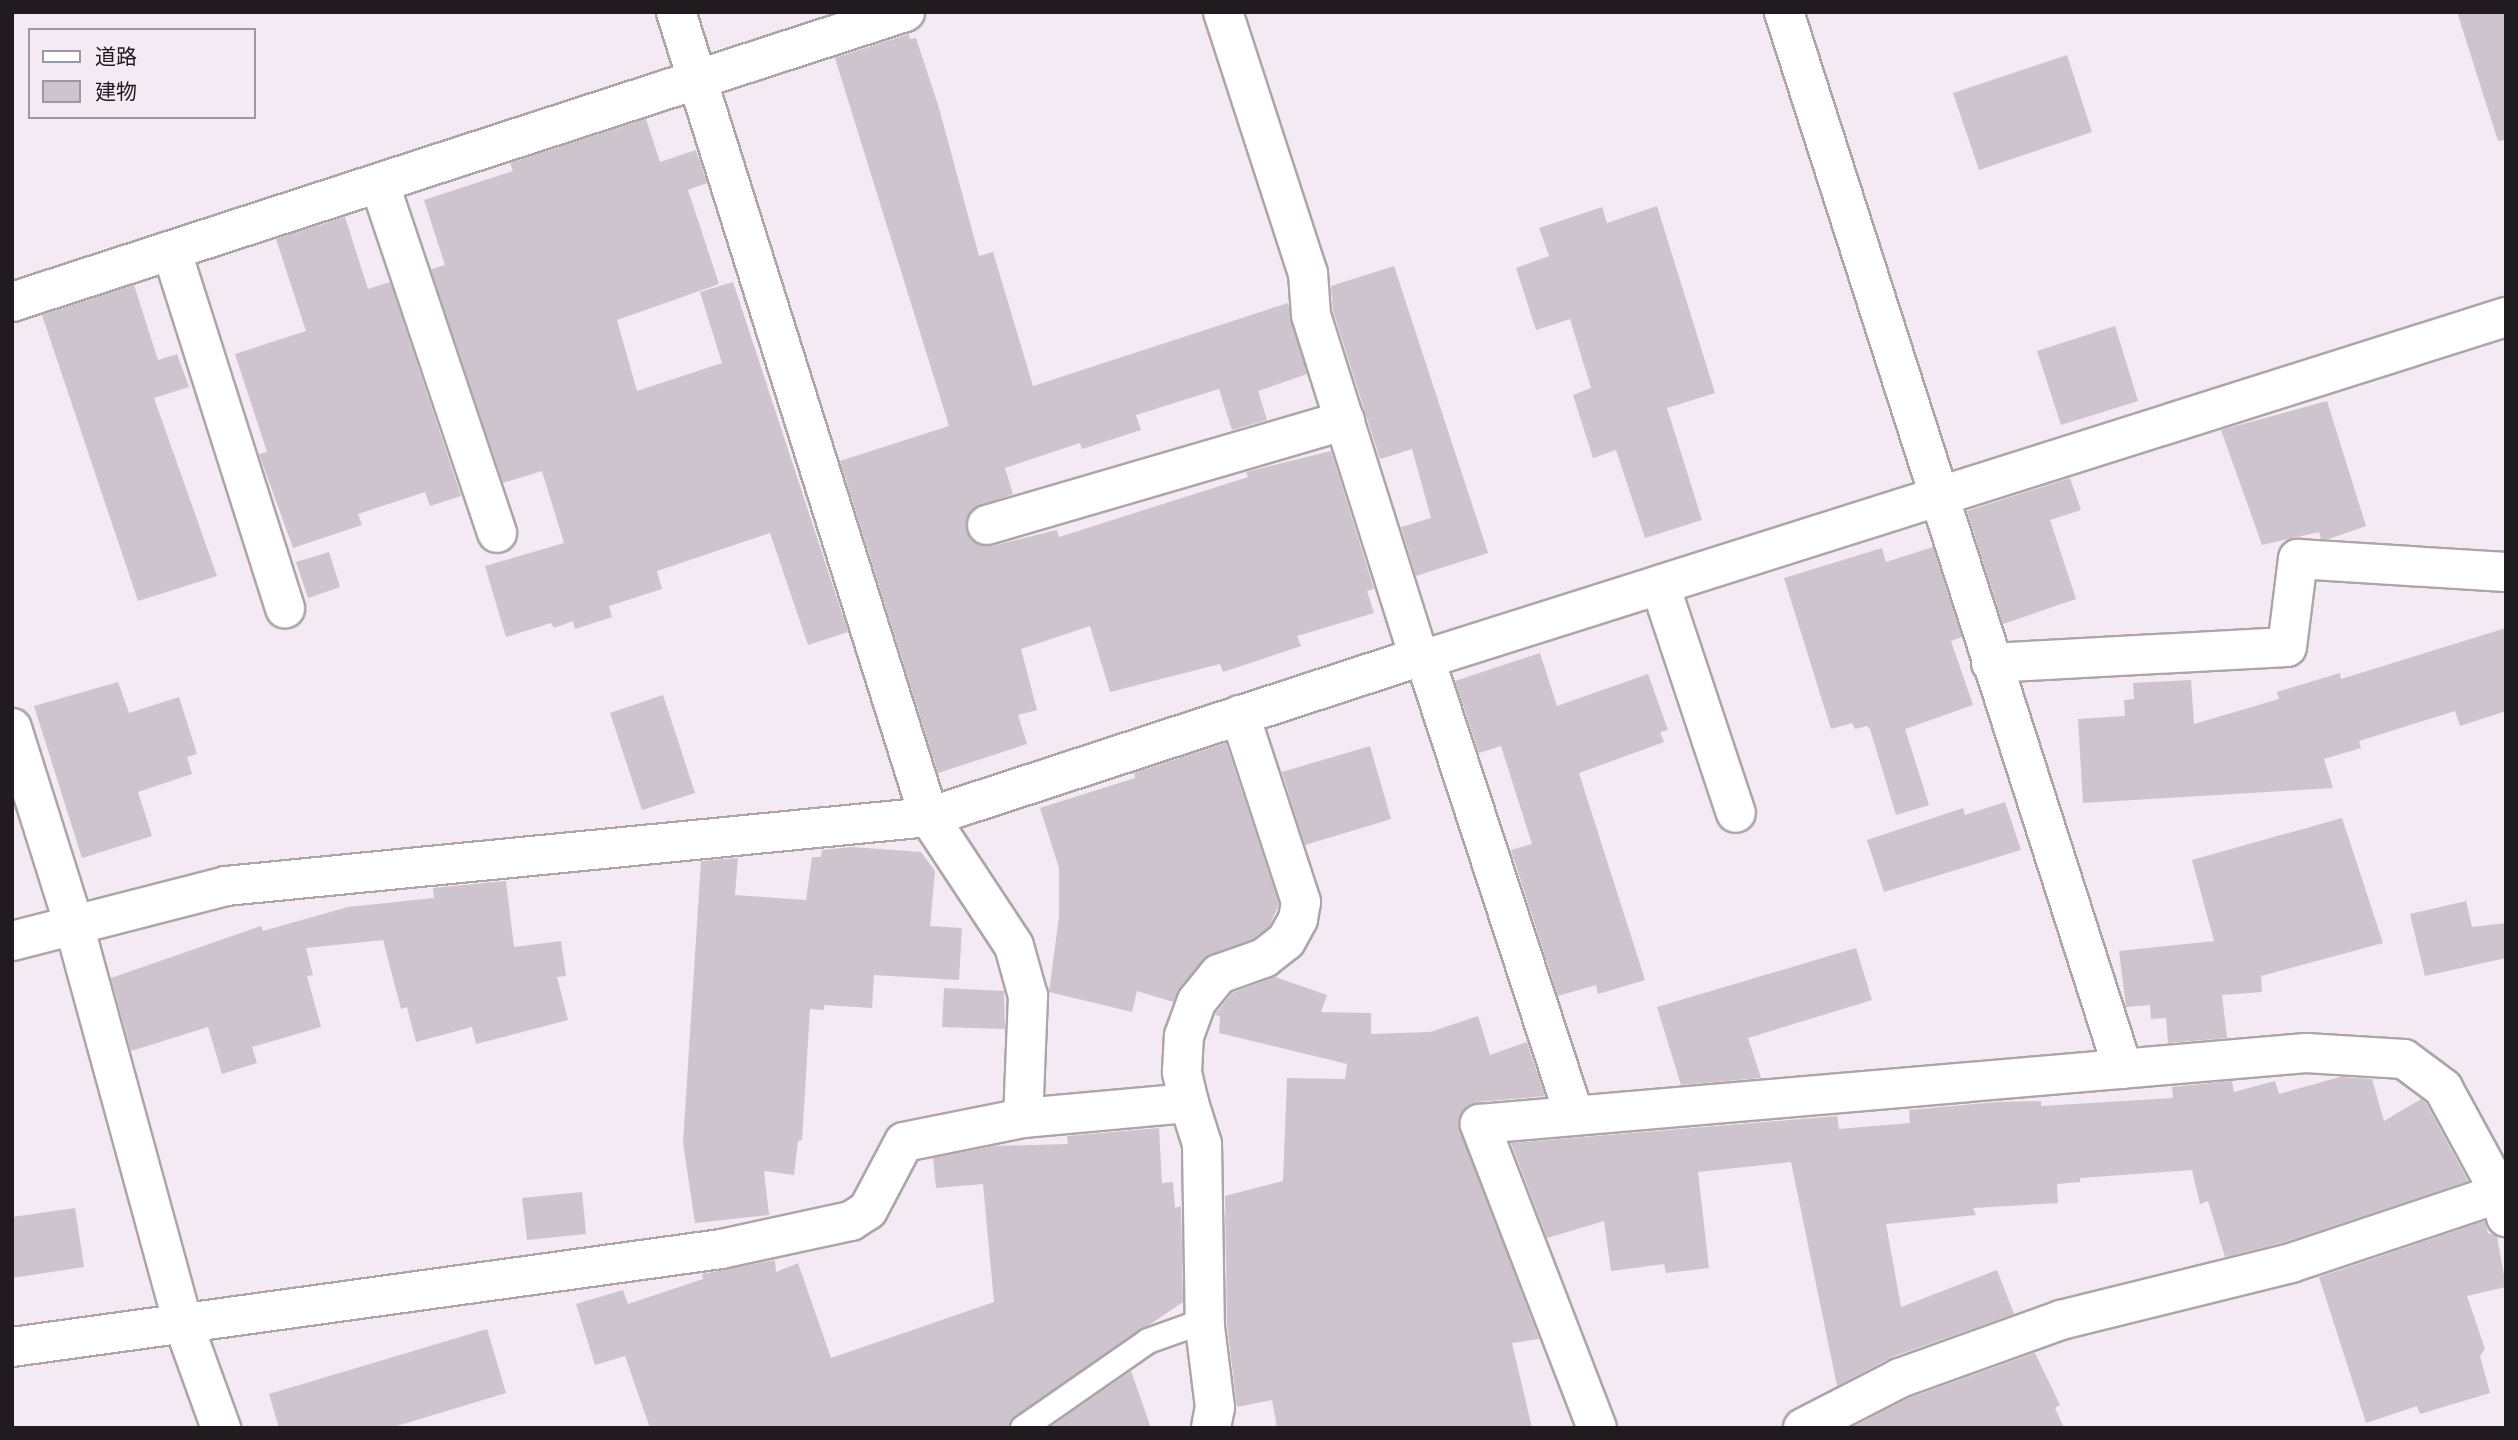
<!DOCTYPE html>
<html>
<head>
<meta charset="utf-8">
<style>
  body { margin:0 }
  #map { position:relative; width:2518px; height:1440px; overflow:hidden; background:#f3eaf3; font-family:Spectral,"Noto Sans JP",serif }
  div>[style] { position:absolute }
  .building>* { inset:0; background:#cdc4cd }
  .roads { filter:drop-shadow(2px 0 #ada4ac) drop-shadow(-2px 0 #ada4ac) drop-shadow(0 2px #ada4ac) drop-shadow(0 -2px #ada4ac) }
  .service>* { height:24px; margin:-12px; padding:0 12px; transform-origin:12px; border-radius:12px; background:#fff }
  .minor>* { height:38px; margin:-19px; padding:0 19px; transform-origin:19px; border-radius:19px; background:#fff }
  span { translate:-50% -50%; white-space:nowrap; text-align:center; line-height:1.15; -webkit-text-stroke:5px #f3eaf3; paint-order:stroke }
  .frame { position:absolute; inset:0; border:14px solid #1f1b1e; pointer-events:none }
  .legend { position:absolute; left:28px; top:28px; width:228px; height:91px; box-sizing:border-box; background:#f3eaf3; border:2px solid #9e979e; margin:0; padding:9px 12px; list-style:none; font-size:21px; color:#1f1b1e }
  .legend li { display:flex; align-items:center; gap:14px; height:35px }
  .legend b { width:35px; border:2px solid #9e979e }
</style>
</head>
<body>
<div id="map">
  <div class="building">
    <i style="clip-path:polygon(2457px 12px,2506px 12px,2506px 140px,2498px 141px)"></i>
    <i style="clip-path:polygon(909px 34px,910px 39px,916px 38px,939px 108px,979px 256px,993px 252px,1033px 386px,1288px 303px,1307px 374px,1258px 391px,1267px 420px,1232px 430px,1219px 389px,1136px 415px,1141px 430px,1082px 449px,1080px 443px,1005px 468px,1013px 494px,971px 510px,966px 521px,971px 540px,992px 546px,1057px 530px,1059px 537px,1248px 477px,1246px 472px,1331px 451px,1374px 589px,1367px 591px,1374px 613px,1297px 636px,1301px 646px,1223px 672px,1220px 664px,1110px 692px,1090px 626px,1021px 649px,1037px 710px,1018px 715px,1027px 744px,938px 773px,840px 461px,949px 426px,835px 58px)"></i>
    <i style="clip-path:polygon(2067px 55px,2092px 132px,1979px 170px,1953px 93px)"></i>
    <i style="clip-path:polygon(646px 119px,660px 162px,696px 150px,707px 183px,688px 190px,719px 284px,617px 320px,637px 391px,722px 363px,700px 292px,733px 282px,848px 632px,808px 645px,770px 533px,657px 571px,662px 589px,609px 606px,612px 617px,575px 629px,573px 621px,554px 628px,551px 623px,506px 637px,485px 566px,564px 543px,542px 471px,503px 483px,431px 269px,445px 265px,424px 200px,513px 171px,510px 163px)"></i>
    <i style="clip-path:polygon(1657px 206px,1715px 393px,1667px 408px,1702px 520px,1645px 538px,1616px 450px,1593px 458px,1573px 395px,1591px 388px,1570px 319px,1536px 330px,1516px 268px,1549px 256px,1539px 228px,1602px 207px,1607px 223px)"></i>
    <i style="clip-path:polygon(345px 217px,368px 289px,390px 282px,461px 496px,430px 506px,425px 492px,358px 514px,362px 525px,293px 548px,259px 454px,267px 452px,235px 354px,306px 331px,276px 239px)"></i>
    <i style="clip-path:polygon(1394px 266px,1488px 553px,1416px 576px,1401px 527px,1431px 518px,1412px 449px,1380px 459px,1333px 311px,1331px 286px)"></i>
    <i style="clip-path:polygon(134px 285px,158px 360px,177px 354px,189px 387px,154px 398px,217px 576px,138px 601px,42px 315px)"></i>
    <i style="clip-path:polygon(2115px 326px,2138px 401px,2061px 425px,2037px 351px)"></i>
    <i style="clip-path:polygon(2327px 401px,2366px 526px,2329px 539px,2321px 539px,2319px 532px,2262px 545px,2221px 430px)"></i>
    <i style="clip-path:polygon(2070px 478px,2081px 510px,2050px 520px,2076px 599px,2003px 624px,1967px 511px)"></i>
    <i style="clip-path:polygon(1933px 547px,1962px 637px,1951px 641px,1973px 705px,1905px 729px,1929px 805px,1896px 815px,1870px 729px,1867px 726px,1855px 729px,1852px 723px,1831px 729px,1784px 578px,1882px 548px,1886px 562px)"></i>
    <i style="clip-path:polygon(329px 552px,340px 587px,308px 598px,296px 562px)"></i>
    <i style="clip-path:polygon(2506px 628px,2506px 711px,2460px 726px,2455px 711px,2359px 741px,2361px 748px,2324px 759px,2333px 788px,2083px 803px,2078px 719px,2125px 716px,2124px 700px,2134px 699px,2133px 683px,2191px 680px,2194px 724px,2279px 699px,2277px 692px,2340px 673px,2341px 679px)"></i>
    <i style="clip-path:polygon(1540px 653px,1557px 706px,1648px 674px,1668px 730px,1660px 732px,1664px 742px,1579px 773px,1645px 980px,1598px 994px,1596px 985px,1558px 996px,1511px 850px,1532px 844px,1501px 746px,1479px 753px,1455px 681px)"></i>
    <i style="clip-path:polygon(118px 682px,129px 713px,179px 697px,197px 754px,187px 757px,192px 774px,138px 792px,152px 836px,82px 858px,34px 706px)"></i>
    <i style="clip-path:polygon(663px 695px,695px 793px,642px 810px,610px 713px)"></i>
    <i style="clip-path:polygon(1226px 743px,1279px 904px,1269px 927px,1253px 939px,1203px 960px,1173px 1002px,1137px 991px,1132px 1012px,1049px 992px,1059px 917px,1059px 868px,1040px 808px,1135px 778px,1134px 773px)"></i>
    <i style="clip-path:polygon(1370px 746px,1391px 819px,1305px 845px,1282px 772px)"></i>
    <i style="clip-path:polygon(2005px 802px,2021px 850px,1884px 892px,1867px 840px,1963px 808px,1965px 815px)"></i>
    <i style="clip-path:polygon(2342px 818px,2383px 943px,2261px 976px,2262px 992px,2222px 995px,2227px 1038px,2168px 1043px,2166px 1018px,2151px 1019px,2150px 1005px,2126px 1007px,2119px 951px,2214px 941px,2192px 860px)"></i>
    <i style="clip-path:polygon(852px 847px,921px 852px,935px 871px,930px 926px,962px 928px,959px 980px,874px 975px,872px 1008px,824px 1005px,824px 1010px,810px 1009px,802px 1140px,798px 1141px,794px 1175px,764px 1171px,769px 1215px,695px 1223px,683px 1143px,701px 861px,738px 858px,735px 895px,806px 900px,812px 857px,821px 857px,822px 850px)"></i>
    <i style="clip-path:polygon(506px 881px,514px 947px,561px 941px,566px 976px,557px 977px,568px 1020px,476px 1044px,472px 1027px,416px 1042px,407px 1007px,401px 1009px,383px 940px,306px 948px,313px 975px,307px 976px,321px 1027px,252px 1047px,257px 1063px,222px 1074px,208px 1027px,131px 1051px,111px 978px,261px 926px,263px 931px,348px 907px,434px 898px,433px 888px)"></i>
    <i style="clip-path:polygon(2466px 901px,2472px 927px,2506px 923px,2506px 958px,2425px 976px,2410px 914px)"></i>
    <i style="clip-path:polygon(1856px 948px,1872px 1000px,1748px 1038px,1761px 1078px,1681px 1085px,1657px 1007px)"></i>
    <i style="clip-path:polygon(1275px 977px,1327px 995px,1321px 1012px,1371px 1013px,1371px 1034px,1430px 1032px,1478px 1016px,1490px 1055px,1527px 1042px,1545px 1096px,1478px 1102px,1462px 1112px,1458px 1123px,1539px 1339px,1512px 1343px,1532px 1428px,1277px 1428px,1272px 1400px,1237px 1407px,1227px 1325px,1225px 1196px,1283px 1181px,1287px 1078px,1345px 1079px,1347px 1064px,1219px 1033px,1220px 1016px,1215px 1015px,1232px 993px)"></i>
    <i style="clip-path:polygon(944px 988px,1004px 991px,1005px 1029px,942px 1027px)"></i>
    <i style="clip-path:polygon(2340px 1077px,2372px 1079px,2384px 1121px,2421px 1099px,2426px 1103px,2468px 1181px,2285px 1242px,2225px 1257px,2208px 1201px,2200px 1204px,2192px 1170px,2080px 1178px,2080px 1182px,2057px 1184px,2058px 1203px,1973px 1208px,1976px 1215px,1886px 1224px,1901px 1307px,1997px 1270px,2014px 1314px,1892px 1357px,1837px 1386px,1791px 1162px,1698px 1172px,1709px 1268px,1666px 1273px,1664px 1264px,1611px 1271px,1604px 1221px,1547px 1238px,1511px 1143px,1837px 1116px,1839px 1129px,1910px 1123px,1909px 1110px,1996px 1102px,2041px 1101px,2041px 1106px,2173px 1098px,2172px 1087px,2232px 1081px,2234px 1092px,2275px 1081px,2279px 1094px)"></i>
    <i style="clip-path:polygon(1159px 1128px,1162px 1183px,1173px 1182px,1175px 1208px,1181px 1206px,1183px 1302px,1015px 1416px,1008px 1428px,650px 1428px,625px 1356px,595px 1365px,576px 1304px,623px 1290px,628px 1304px,703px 1279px,702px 1274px,775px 1260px,776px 1272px,798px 1263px,831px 1358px,994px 1302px,983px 1184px,936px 1188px,933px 1158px,994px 1146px,1068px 1144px,1067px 1136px)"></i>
    <i style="clip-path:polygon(582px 1192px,586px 1234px,527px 1240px,522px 1198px)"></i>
    <i style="clip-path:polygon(75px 1208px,84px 1267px,12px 1278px,12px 1217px)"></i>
    <i style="clip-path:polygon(2485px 1221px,2488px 1233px,2497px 1236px,2506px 1287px,2467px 1296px,2485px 1349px,2480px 1356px,2490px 1393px,2420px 1414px,2417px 1406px,2366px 1423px,2319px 1277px)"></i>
    <i style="clip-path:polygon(487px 1329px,506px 1393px,390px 1428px,279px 1428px,269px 1394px)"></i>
    <i style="clip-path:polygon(2035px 1353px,2060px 1405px,2055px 1408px,2064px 1428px,1851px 1428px,1909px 1398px)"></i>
    <i style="clip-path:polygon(1131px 1371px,1151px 1428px,1049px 1428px)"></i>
  </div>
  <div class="roads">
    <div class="service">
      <i style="left:1023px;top:1428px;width:152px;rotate:-34.8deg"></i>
      <i style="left:1148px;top:1341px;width:45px;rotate:-19.7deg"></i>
      <i style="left:1190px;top:1326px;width:15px;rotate:4deg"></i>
    </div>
    <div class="minor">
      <i style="left:676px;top:12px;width:844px;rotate:72.55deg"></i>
      <i style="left:929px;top:817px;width:154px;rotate:56.6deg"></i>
      <i style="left:1014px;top:946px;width:52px;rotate:74.4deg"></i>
      <i style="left:1028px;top:996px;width:122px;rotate:92.3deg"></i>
      <i style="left:1223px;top:12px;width:274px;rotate:72deg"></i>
      <i style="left:1308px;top:273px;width:42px;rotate:85.9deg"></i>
      <i style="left:1311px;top:315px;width:359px;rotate:72.5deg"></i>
      <i style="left:1419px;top:657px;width:6px;rotate:18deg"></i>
      <i style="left:1425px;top:659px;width:479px;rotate:71.9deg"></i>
      <i style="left:1784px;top:12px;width:1110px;rotate:72.22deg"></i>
      <i style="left:380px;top:185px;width:367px;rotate:71.4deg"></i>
      <i style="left:172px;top:252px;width:374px;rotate:72.4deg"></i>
      <i style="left:12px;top:302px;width:939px;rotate:-17.99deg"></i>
      <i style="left:987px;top:525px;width:373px;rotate:-16.3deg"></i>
      <i style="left:1660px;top:585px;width:240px;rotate:71.6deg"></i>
      <i style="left:1425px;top:659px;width:1134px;rotate:-17.56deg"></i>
      <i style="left:1991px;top:663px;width:296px;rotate:-3.1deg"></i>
      <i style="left:2287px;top:647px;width:89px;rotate:-82.9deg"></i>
      <i style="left:2298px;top:559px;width:208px;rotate:3.6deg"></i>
      <i style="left:12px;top:728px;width:207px;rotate:72.5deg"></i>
      <i style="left:74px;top:925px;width:413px;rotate:74.7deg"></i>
      <i style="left:183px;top:1323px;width:112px;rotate:70.1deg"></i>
      <i style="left:12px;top:941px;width:221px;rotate:-14.4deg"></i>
      <i style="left:226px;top:886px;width:706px;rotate:-5.61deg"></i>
      <i style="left:929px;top:817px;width:515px;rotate:-18.08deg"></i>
      <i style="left:1189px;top:1103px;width:32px;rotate:-103deg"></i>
      <i style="left:1182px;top:1072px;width:36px;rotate:-87deg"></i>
      <i style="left:1184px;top:1036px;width:37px;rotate:-70deg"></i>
      <i style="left:1197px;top:1001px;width:35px;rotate:-51deg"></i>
      <i style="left:1219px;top:974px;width:48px;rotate:-19.6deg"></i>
      <i style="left:1264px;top:958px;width:28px;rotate:-38deg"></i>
      <i style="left:1286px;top:941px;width:25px;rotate:-61deg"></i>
      <i style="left:1298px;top:919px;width:17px;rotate:-80deg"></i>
      <i style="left:1301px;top:902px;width:197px;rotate:-108.1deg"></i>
      <i style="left:12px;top:1347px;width:716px;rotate:-7.87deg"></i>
      <i style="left:721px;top:1249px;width:133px;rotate:-12.2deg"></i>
      <i style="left:851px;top:1221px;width:20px;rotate:-33deg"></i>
      <i style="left:868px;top:1210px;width:77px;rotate:-62.1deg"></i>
      <i style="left:904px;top:1142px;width:121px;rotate:-11.4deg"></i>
      <i style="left:1023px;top:1118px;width:167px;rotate:-5.2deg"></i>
      <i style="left:1189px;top:1103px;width:43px;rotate:72.4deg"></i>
      <i style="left:1202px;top:1144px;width:183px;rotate:89.1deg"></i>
      <i style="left:1205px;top:1327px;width:81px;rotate:82.9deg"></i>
      <i style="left:1215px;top:1407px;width:21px;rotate:101deg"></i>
      <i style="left:1597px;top:1428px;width:326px;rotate:-111.1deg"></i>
      <i style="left:1480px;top:1124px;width:829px;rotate:-4.91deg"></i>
      <i style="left:2306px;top:1053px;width:98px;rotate:3.5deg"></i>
      <i style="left:2404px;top:1059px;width:49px;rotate:36.6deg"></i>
      <i style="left:2443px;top:1088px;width:119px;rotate:61.5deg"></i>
      <i style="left:2500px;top:1193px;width:25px;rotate:76deg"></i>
      <i style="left:1803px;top:1428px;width:109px;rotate:-27.3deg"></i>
      <i style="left:1900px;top:1378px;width:171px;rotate:-19.8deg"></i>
      <i style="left:2061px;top:1320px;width:237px;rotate:-13.9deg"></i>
      <i style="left:2291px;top:1263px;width:220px;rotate:-18.5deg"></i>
      <i style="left:2500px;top:1193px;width:8px;rotate:-45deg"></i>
    </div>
  </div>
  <div class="frame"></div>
  <ul class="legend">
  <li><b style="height:9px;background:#fff"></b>道路</li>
  <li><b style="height:19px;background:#cdc4cd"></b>建物</li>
  </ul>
</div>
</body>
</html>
